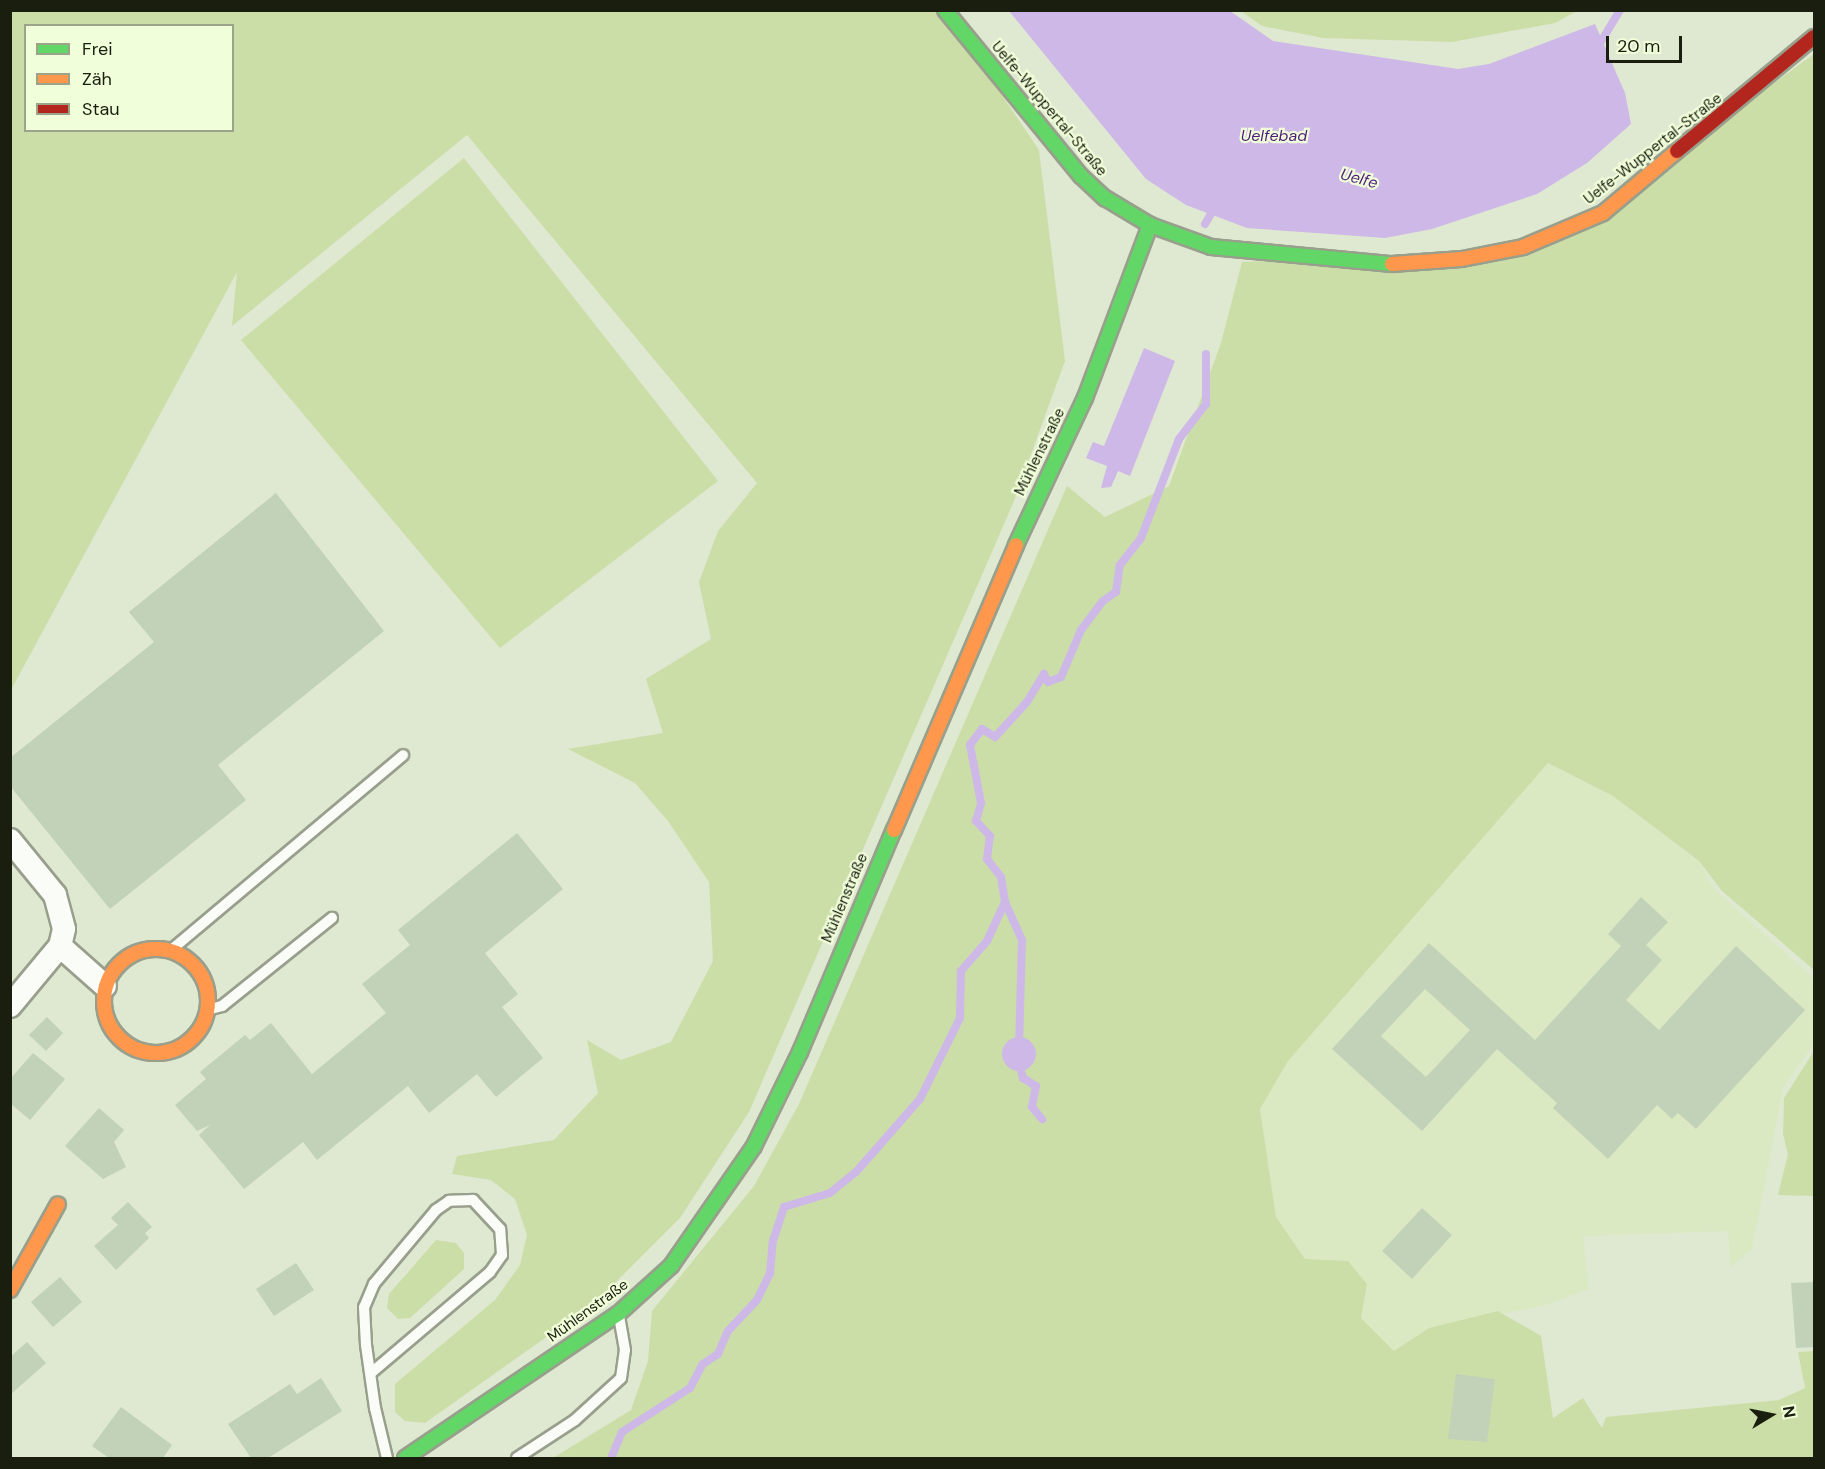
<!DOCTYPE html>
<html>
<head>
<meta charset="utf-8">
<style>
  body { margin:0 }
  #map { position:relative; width:1825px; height:1469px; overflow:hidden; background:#dfe8d0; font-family:"DM Sans",sans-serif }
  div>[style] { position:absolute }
  .built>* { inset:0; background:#dbe9c2 }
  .green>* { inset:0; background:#ccdea8 }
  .water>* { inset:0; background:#cdb8e8 }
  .round { border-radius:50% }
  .stream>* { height:8px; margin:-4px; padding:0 4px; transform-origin:4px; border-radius:4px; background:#cdb8e8 }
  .building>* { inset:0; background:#c1d2b9 }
  .roads { filter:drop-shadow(2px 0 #989f8c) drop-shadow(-2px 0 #989f8c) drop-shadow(0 2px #989f8c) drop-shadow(0 -2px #989f8c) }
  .lane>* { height:10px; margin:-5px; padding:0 5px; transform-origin:5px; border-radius:5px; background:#fafcf8 }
  .street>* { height:22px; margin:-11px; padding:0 11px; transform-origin:11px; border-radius:11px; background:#fafcf8 }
  .fast>* { height:14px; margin:-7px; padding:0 7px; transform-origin:7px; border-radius:7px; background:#63d668 }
  .slow>* { height:14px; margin:-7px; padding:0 7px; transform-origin:7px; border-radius:7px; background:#ff974d }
  .slow>.ring { margin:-7px; padding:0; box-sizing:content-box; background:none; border:14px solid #ff974d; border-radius:50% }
  .jam>* { height:14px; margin:-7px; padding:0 7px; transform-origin:7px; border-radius:7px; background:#b3261e }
  span { translate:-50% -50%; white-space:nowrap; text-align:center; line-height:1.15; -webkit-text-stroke:4.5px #f1feda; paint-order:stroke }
  .street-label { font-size:15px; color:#191e0e }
  .water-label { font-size:16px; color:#4e1f7a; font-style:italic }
  .frame { position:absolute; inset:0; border:12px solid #191e0e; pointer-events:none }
  .legend { position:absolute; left:24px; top:24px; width:210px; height:108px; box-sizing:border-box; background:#f1feda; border:2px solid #9ba488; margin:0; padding:8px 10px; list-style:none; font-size:18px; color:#191e0e }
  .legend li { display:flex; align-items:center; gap:12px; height:30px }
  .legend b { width:30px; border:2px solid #9ba488 }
  .north { position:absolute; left:1741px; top:1385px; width:60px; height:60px; -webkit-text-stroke:4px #f1feda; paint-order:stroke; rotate:80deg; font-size:16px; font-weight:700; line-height:24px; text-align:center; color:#191e0e }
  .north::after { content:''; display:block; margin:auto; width:21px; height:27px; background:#191e0e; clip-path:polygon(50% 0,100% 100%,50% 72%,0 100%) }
  .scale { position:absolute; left:1606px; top:36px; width:76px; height:27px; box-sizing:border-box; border:3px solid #191e0e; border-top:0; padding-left:8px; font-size:18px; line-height:21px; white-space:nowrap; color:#191e0e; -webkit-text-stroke:4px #f1feda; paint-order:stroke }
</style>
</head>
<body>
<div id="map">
  <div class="built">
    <i style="clip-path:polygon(1548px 763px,1613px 796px,1699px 862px,1714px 889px,1814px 979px,1814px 1044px,1783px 1088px,1752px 1249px,1731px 1267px,1728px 1231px,1583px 1236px,1589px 1289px,1543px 1306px,1429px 1328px,1394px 1351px,1361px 1318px,1367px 1284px,1305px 1259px,1276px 1217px,1260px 1109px,1287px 1061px)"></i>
  </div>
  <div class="green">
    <i style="clip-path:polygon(evenodd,11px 11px,945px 11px,1039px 150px,1065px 361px,1014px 501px,749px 1112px,680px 1218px,597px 1301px,425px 1423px,405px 1421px,395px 1412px,395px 1384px,495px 1300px,520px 1265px,527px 1235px,515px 1199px,491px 1180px,452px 1174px,457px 1156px,554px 1140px,598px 1093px,587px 1040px,621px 1060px,671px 1042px,713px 961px,709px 882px,668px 821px,635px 783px,568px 749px,663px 733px,646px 679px,711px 639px,699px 582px,718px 531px,757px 483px,467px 135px,232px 326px,237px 272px,11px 690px,11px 11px,26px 26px,232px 26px,232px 130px,26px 130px,26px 26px)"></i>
    <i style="clip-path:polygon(1241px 11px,1577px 11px,1555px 23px,1452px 42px,1323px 38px,1262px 26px)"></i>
    <i style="clip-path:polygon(1814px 54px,1814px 970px,1722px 891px,1699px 861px,1613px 796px,1548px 763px,1288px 1061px,1260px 1109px,1276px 1217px,1305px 1259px,1348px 1261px,1367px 1284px,1361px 1318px,1394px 1351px,1429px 1328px,1498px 1311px,1541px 1336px,1553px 1418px,1583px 1398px,1602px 1428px,1606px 1417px,1779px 1400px,1805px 1388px,1798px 1352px,1814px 1351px,1814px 1458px,553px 1458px,631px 1410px,648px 1361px,652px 1311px,754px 1186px,799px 1104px,1067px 486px,1105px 517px,1169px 486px,1221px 343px,1242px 262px,1544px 249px)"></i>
    <i style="clip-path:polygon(464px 158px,718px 481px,500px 648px,241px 340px)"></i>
    <i style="clip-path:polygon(1814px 1051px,1814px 1196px,1778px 1195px,1788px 1154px,1783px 1134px,1784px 1098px)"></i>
    <i style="clip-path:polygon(436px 1240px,456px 1243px,464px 1253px,464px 1269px,410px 1318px,398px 1319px,387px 1308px,389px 1294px)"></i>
  </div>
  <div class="water">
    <i style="clip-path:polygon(1009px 11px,1230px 11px,1273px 41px,1458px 69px,1489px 64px,1595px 24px,1625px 93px,1631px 124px,1587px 163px,1537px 194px,1432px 229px,1385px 238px,1247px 228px,1186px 205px,1146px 179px)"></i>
    <i style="clip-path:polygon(1144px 348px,1175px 361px,1130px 476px,1118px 471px,1111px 487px,1101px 488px,1107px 466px,1086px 458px,1093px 442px,1104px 446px)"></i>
    <i class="round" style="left:1002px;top:1037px;width:34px;height:34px"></i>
  </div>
  <div class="stream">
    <i style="left:1599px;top:45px;width:41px;rotate:-59deg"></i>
    <i style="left:1205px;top:224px;width:20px;rotate:-60deg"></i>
    <i style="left:1005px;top:902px;width:42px;rotate:65.9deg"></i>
    <i style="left:1022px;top:940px;width:105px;rotate:91.6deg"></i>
    <i style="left:1019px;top:1063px;width:16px;rotate:75deg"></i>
    <i style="left:1023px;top:1078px;width:15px;rotate:32deg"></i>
    <i style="left:1036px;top:1086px;width:21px;rotate:101deg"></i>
    <i style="left:1032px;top:1107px;width:16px;rotate:50deg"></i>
    <i style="left:611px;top:1458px;width:28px;rotate:-67deg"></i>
    <i style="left:622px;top:1432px;width:81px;rotate:-32.9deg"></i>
    <i style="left:690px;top:1388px;width:27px;rotate:-62deg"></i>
    <i style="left:703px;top:1364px;width:18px;rotate:-34deg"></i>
    <i style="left:718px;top:1354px;width:25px;rotate:-67deg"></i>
    <i style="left:728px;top:1331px;width:42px;rotate:-46.9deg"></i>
    <i style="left:757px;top:1300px;width:30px;rotate:-64deg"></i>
    <i style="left:770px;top:1273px;width:32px;rotate:-85deg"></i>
    <i style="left:773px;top:1241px;width:36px;rotate:-72deg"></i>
    <i style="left:784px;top:1207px;width:48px;rotate:-16.9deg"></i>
    <i style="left:830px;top:1193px;width:33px;rotate:-39deg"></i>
    <i style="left:856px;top:1172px;width:97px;rotate:-48.8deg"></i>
    <i style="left:920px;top:1099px;width:90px;rotate:-63.7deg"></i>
    <i style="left:960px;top:1018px;width:47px;rotate:-88.8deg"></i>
    <i style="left:961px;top:971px;width:40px;rotate:-49deg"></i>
    <i style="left:987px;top:941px;width:43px;rotate:-65.2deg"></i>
    <i style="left:1005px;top:902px;width:25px;rotate:-99deg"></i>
    <i style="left:1001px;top:877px;width:23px;rotate:-128deg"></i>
    <i style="left:987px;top:859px;width:23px;rotate:-83deg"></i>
    <i style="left:990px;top:836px;width:21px;rotate:-133deg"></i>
    <i style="left:976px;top:821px;width:19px;rotate:-74deg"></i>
    <i style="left:981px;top:803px;width:59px;rotate:-100.7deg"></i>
    <i style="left:970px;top:745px;width:20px;rotate:-53deg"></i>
    <i style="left:982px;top:729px;width:15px;rotate:32deg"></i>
    <i style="left:995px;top:737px;width:47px;rotate:-47.6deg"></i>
    <i style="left:1027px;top:702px;width:33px;rotate:-59deg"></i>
    <i style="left:1044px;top:674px;width:9px;rotate:63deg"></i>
    <i style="left:1048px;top:682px;width:14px;rotate:-21deg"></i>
    <i style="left:1061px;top:677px;width:51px;rotate:-66.9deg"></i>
    <i style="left:1081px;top:630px;width:36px;rotate:-53deg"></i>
    <i style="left:1103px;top:601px;width:16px;rotate:-35deg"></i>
    <i style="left:1116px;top:592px;width:27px;rotate:-82deg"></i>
    <i style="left:1120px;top:565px;width:34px;rotate:-52deg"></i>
    <i style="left:1141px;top:538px;width:106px;rotate:-69deg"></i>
    <i style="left:1179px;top:439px;width:44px;rotate:-52.4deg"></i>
    <i style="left:1206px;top:404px;width:50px;rotate:-90deg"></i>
  </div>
  <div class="building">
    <i style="clip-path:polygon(276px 493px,384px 631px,218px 765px,246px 800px,110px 909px,10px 786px,10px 758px,154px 642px,129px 612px)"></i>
    <i style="clip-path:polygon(517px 833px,563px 889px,485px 953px,518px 994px,502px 1007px,543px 1058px,496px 1097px,477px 1074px,429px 1113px,408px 1086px,317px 1160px,303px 1142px,244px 1189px,199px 1135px,210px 1125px,197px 1131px,175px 1105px,206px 1079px,200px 1072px,245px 1035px,250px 1040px,271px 1023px,312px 1074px,386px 1013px,362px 984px,410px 945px,398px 930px)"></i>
    <i style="clip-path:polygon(evenodd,1641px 897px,1668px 922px,1646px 945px,1662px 960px,1626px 1000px,1659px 1030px,1736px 946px,1805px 1010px,1696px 1129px,1678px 1113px,1672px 1119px,1657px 1105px,1608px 1159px,1553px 1108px,1557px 1103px,1497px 1049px,1422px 1131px,1332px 1049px,1429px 943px,1535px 1040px,1621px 946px,1608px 934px,1641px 897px,1425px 989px,1470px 1030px,1426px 1077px,1381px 1036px,1425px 989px)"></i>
    <i style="clip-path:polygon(47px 1017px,63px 1033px,46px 1051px,29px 1035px)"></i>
    <i style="clip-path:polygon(33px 1053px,65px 1079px,30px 1120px,10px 1103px,10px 1079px)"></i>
    <i style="clip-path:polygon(99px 1108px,124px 1130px,114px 1142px,126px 1167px,103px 1179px,65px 1146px)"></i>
    <i style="clip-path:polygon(128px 1202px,152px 1227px,145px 1233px,149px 1238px,116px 1270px,94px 1246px,118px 1225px,111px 1218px)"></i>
    <i style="clip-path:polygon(1422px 1208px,1452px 1235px,1412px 1279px,1382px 1251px)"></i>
    <i style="clip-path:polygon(296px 1263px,314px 1290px,274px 1316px,256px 1289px)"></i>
    <i style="clip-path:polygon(60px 1277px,82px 1302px,53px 1327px,31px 1302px)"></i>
    <i style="clip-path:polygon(1815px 1282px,1815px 1347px,1796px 1348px,1791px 1283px)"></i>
    <i style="clip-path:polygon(27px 1342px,46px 1363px,10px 1395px,10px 1357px)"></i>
    <i style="clip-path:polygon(1456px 1374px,1495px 1379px,1487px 1442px,1448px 1439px)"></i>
    <i style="clip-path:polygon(321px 1378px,342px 1411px,268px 1458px,251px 1458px,228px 1424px,290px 1384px,297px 1394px)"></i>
    <i style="clip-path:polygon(121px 1407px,172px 1445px,163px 1458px,109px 1458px,92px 1446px)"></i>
  </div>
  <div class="roads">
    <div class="lane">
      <i style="left:171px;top:950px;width:303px;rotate:-40deg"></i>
      <i style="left:207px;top:1010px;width:16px;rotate:-15deg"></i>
      <i style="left:222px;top:1006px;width:141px;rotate:-38.7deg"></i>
      <i style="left:371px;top:1373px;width:156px;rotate:-40.3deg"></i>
      <i style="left:490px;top:1272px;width:21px;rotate:-55deg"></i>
      <i style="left:502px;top:1255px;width:26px;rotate:-94deg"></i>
      <i style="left:500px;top:1229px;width:40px;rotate:-133deg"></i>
      <i style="left:473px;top:1200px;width:24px;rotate:178deg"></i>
      <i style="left:449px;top:1201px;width:16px;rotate:145deg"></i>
      <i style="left:436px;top:1210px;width:97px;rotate:130deg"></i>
      <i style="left:374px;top:1284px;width:25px;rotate:113deg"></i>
      <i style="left:364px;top:1307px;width:38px;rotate:87deg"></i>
      <i style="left:366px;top:1345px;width:64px;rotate:81.9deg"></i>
      <i style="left:375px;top:1408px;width:51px;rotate:76.5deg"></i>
      <i style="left:517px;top:1458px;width:69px;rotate:-33.2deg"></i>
      <i style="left:575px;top:1420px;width:62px;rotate:-42.4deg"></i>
      <i style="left:621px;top:1378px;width:28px;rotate:-82deg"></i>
      <i style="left:625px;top:1350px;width:34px;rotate:-100deg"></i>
    </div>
    <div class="street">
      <i style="left:10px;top:840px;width:71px;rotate:50.7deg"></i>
      <i style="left:55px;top:895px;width:35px;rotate:75deg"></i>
      <i style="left:64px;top:929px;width:17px;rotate:103deg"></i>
      <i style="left:60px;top:946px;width:78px;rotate:129.8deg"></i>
      <i style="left:60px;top:946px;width:60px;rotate:41.6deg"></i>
    </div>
    <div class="fast">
      <i style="left:945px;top:10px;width:215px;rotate:50.7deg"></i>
      <i style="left:1081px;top:176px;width:33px;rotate:43deg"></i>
      <i style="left:1105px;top:198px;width:52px;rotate:31deg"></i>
      <i style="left:1150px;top:225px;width:65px;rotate:19.8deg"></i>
      <i style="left:1211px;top:247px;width:182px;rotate:5.4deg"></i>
      <i style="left:1016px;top:545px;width:162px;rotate:-64.9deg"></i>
      <i style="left:1085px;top:398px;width:185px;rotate:-69.4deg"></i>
      <i style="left:405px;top:1458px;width:257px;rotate:-34.1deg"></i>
      <i style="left:618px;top:1314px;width:72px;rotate:-42.2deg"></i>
      <i style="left:671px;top:1266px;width:146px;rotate:-55.3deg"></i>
      <i style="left:754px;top:1146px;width:105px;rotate:-63.9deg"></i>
      <i style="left:800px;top:1052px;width:241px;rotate:-67.1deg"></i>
    </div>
    <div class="slow">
      <i style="left:1392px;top:264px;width:70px;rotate:-4.1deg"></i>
      <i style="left:1462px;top:259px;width:62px;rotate:-11.1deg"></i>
      <i style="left:1523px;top:247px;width:87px;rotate:-23deg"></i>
      <i style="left:1603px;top:213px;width:97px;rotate:-40deg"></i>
      <i style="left:894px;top:830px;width:310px;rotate:-66.8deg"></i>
      <i class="ring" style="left:104px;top:949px;width:90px;height:90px"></i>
      <i style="left:10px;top:1290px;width:98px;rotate:-60.8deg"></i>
    </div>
    <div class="jam">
      <i style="left:1677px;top:151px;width:178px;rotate:-39.8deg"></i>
    </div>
  </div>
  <div class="street-label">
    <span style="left:1049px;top:109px;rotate:50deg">Uelfe-Wuppertal-Straße</span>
    <span style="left:1653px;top:149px;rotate:-38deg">Uelfe-Wuppertal-Straße</span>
    <span style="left:1040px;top:452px;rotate:-64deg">Mühlenstraße</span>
    <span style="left:845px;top:898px;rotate:-67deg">Mühlenstraße</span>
    <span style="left:588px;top:1311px;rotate:-36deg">Mühlenstraße</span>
  </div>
  <div class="water-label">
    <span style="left:1274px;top:136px">Uelfebad</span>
    <span style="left:1359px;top:179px;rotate:15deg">Uelfe</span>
  </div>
  <div class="frame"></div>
  <ul class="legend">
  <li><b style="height:8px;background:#63d668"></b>Frei</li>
  <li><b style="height:8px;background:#ff974d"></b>Zäh</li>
  <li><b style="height:8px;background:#b3261e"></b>Stau</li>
  </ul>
  <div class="north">N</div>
  <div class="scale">20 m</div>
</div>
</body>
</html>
